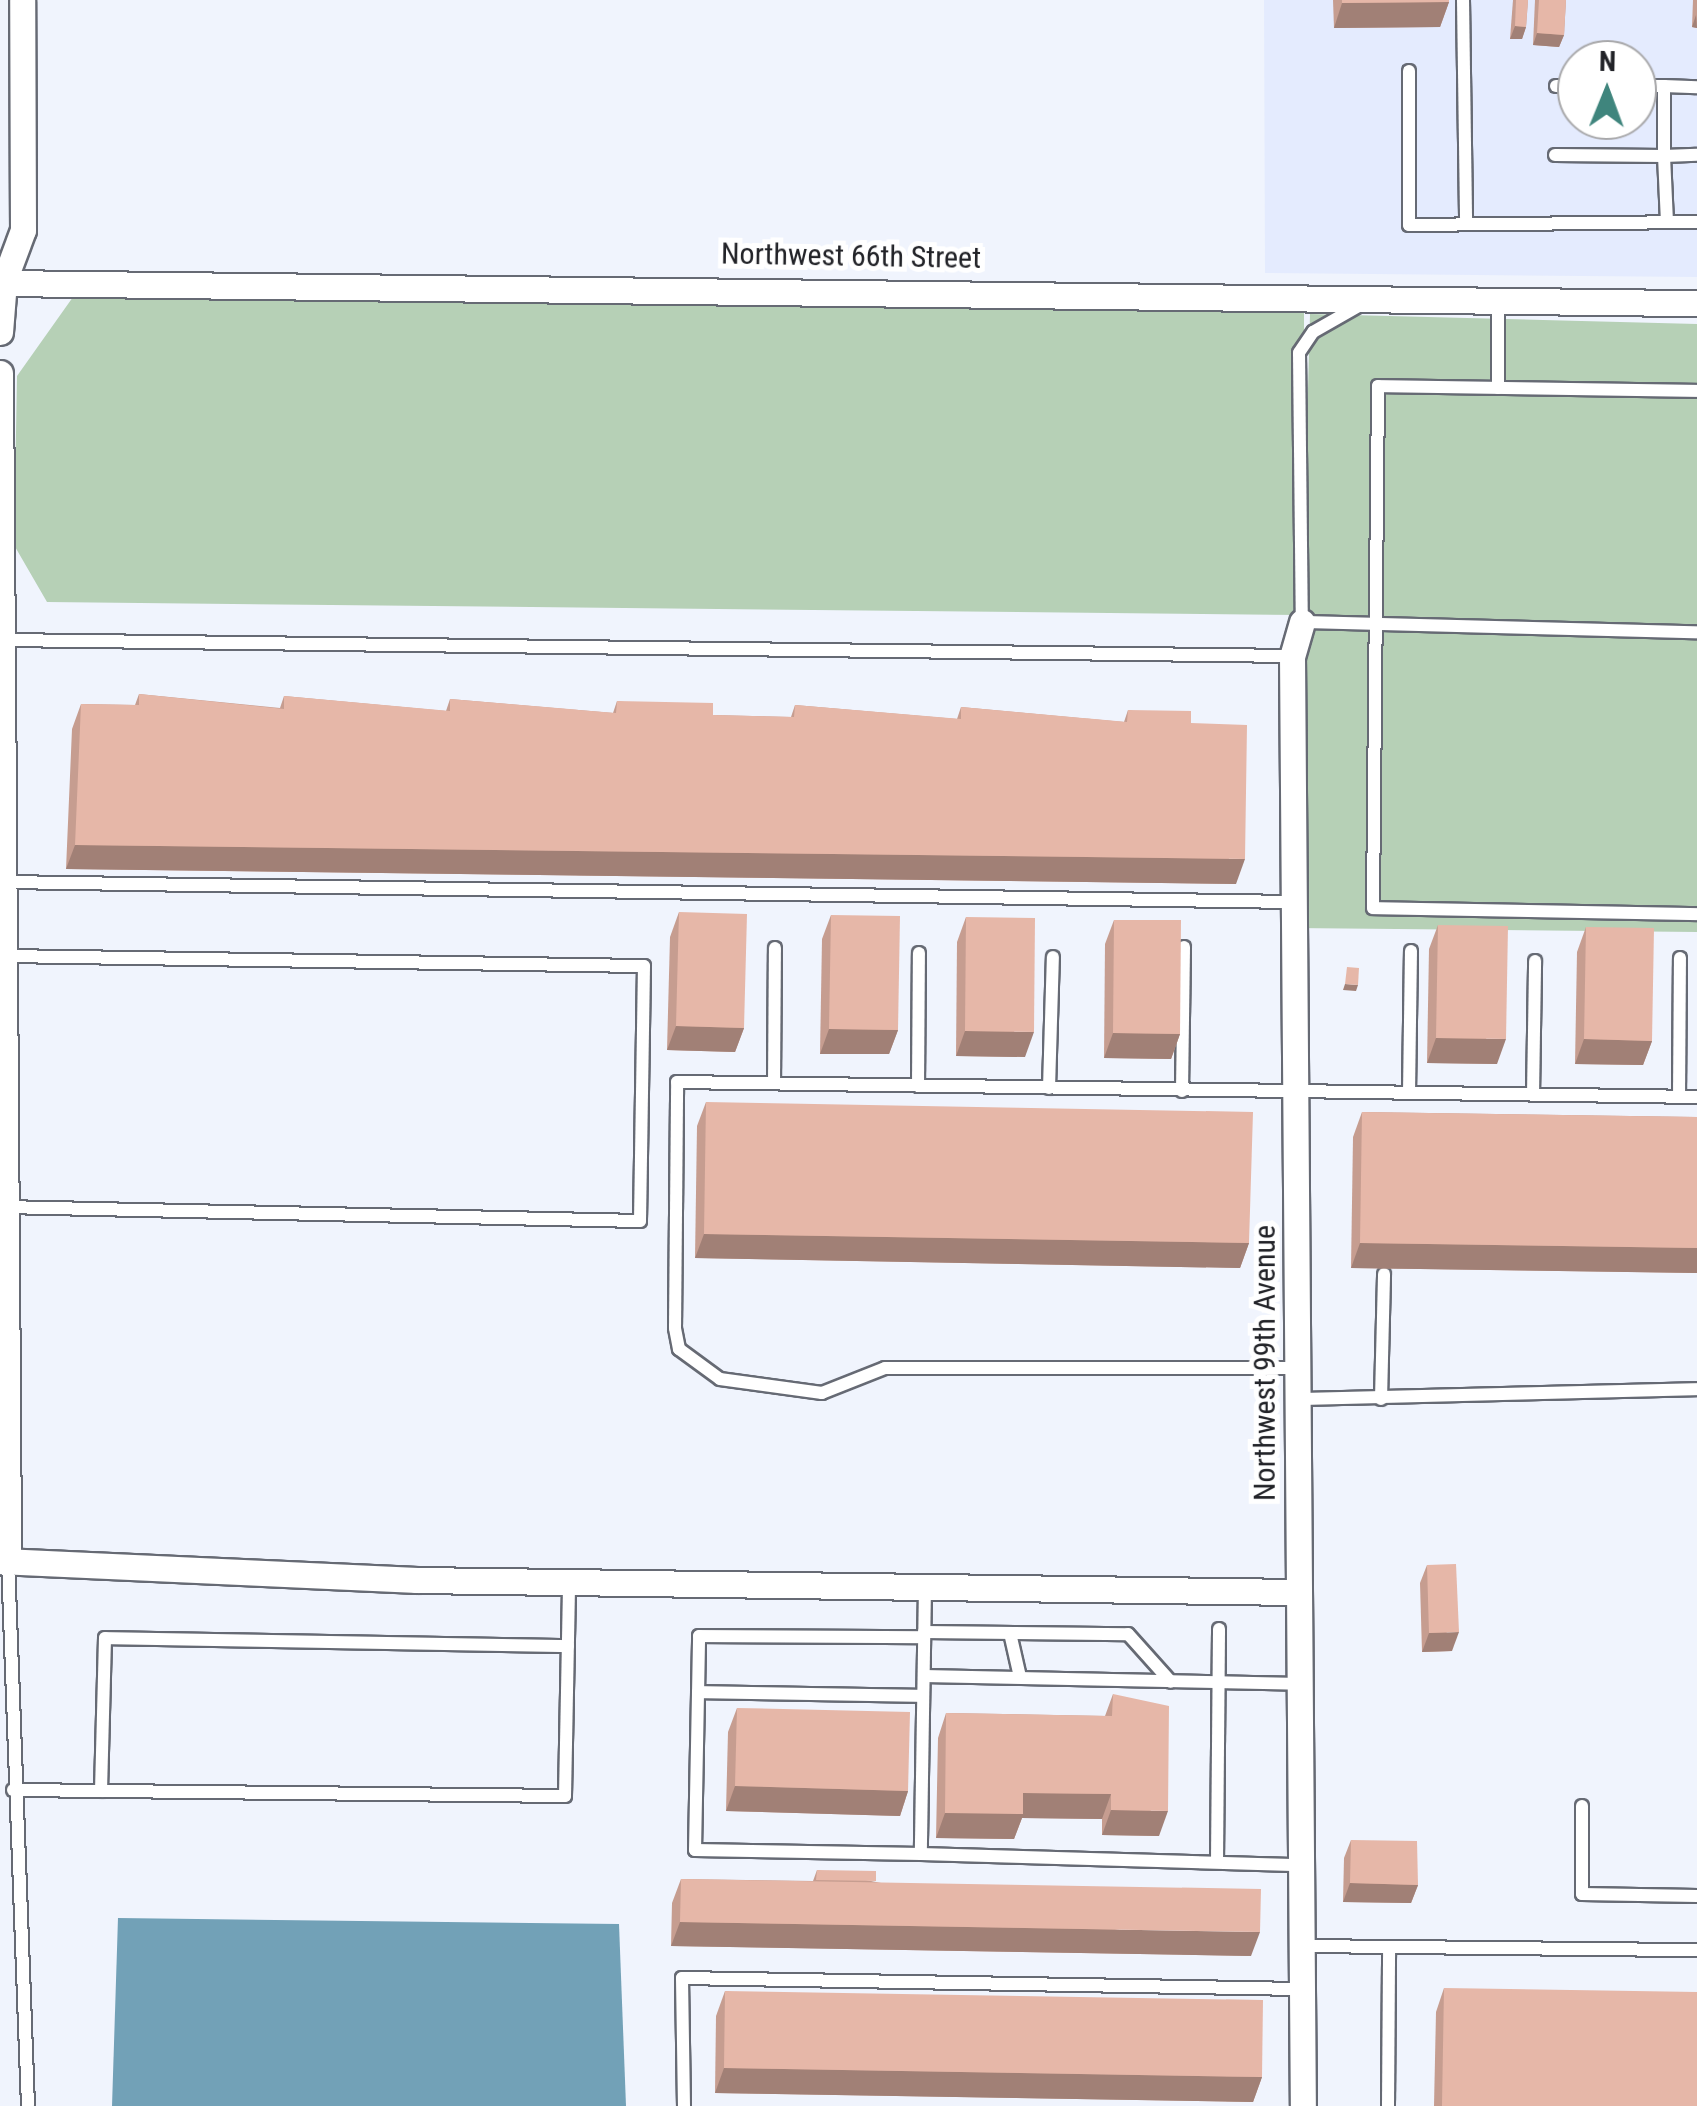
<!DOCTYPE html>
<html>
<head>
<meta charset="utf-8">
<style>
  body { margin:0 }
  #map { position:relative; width:1697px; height:2106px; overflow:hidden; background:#f0f4fd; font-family:"Roboto Condensed",sans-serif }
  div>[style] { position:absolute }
  .built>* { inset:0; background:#e4ebfe }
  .green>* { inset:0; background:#b6d0b6 }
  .water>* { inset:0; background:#72a1b7 }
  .roads { filter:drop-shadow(2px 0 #666a74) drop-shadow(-2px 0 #666a74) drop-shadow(0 2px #666a74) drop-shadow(0 -2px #666a74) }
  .lane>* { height:12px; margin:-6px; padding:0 6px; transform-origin:6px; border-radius:6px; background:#fff }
  .street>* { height:25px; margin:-12.5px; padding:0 12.5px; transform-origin:12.5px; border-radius:12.5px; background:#fff }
  .wall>* { inset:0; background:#c69d90 }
  .shaded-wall>* { inset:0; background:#a18076 }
  .building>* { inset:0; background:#e6b7a8 }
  span { translate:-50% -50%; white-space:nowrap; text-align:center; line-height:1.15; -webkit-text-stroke:10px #fff; paint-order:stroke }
  .street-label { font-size:30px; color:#222328 }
  .north { position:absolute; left:1557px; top:40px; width:100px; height:100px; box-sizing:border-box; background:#fff; border:2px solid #a7a7a9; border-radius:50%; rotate:1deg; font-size:28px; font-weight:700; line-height:40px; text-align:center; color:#222328 }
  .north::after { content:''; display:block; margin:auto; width:35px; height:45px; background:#3f857d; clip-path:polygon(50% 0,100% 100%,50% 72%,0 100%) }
</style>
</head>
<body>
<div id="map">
  <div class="built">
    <i style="clip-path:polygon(evenodd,1264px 0,1697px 0,1697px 277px,1265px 273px,1264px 0,1577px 60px,1637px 60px,1637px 120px,1577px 120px,1577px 60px)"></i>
  </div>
  <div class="green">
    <i style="clip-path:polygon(73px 297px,1304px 312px,1304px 540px,1310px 314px,1697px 324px,1697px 932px,1293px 928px,1301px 615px,47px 602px,14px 545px,17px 376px)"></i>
  </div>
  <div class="water">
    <i style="clip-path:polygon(118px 1918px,619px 1924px,626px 2106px,112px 2106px)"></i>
  </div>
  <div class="roads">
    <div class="lane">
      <i style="left:1463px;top:0;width:224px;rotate:89.2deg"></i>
      <i style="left:1409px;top:71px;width:154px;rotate:90deg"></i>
      <i style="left:1409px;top:225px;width:288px;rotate:-0.6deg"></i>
      <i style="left:1556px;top:86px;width:21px"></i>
      <i style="left:1637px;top:86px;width:27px"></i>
      <i style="left:1664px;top:86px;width:70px;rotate:90deg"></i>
      <i style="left:1664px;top:156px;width:33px;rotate:-2deg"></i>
      <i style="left:1664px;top:86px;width:33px;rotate:2deg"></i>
      <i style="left:1555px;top:155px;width:109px;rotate:0.5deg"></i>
      <i style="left:1664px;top:156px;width:66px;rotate:87.4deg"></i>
      <i style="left:1498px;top:300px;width:88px;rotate:90deg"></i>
      <i style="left:1362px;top:304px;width:56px;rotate:150.3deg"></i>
      <i style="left:1313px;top:332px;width:25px;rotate:124deg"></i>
      <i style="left:1299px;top:353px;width:269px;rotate:89.4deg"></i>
      <i style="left:1302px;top:622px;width:395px;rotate:1.5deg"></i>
      <i style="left:1697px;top:391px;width:319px;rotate:-179.1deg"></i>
      <i style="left:1378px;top:386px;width:522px;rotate:90.55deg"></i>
      <i style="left:1373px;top:908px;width:324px;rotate:1.1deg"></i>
      <i style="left:2px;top:640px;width:1290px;rotate:0.71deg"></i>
      <i style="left:5px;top:882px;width:1289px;rotate:0.89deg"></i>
      <i style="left:5px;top:956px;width:639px;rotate:0.9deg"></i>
      <i style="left:644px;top:966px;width:255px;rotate:90.9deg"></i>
      <i style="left:640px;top:1221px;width:635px;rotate:-178.74deg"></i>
      <i style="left:774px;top:1083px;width:135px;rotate:-89.6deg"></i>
      <i style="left:918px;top:1086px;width:133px;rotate:-89.6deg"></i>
      <i style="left:1049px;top:1088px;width:131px;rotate:-88.3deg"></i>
      <i style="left:1182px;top:1091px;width:144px;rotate:-89.2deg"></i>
      <i style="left:1409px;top:1093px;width:142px;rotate:-89.2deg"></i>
      <i style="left:1533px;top:1095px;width:134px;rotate:-89.1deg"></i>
      <i style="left:1679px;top:1097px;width:139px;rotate:-89.6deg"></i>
      <i style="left:1298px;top:1368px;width:413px;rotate:180deg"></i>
      <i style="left:885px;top:1368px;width:68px;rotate:158.4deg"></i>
      <i style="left:822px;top:1393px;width:103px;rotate:-172.2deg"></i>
      <i style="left:720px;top:1379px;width:51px;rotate:-143.8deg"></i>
      <i style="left:679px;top:1349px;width:21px;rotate:-101deg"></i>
      <i style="left:675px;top:1328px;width:246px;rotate:-89.5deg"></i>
      <i style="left:677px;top:1082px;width:1020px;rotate:0.84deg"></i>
      <i style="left:1298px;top:1399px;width:399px;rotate:-1.4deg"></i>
      <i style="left:1381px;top:1399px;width:125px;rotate:-88.6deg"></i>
      <i style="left:8px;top:1561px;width:545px;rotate:87.9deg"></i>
      <i style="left:925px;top:1587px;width:267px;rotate:90.9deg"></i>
      <i style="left:921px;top:1854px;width:380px;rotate:1.7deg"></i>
      <i style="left:924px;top:1632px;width:204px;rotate:0.6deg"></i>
      <i style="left:1128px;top:1634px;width:64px;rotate:48.1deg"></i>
      <i style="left:1010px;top:1633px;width:45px;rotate:77.2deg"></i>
      <i style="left:924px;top:1676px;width:376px;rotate:1.2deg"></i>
      <i style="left:698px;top:1692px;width:225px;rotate:1deg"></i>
      <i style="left:13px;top:1790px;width:552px;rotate:0.62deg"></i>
      <i style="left:565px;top:1796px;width:213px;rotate:-88.9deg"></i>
      <i style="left:101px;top:1791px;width:153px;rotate:-88.5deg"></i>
      <i style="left:105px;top:1638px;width:463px;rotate:1deg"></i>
      <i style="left:1582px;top:1806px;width:88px;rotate:90deg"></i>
      <i style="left:1582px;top:1894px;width:115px;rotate:1deg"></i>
      <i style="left:921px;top:1854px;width:226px;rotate:-179deg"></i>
      <i style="left:695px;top:1850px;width:214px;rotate:-88.9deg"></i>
      <i style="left:699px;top:1636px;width:225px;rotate:0.3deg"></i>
      <i style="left:1217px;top:1861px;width:232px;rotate:-89.5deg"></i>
      <i style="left:1302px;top:1946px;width:395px;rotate:0.6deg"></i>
      <i style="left:684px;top:2106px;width:128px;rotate:-90.9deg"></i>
      <i style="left:682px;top:1978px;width:620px;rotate:1.02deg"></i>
      <i style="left:1388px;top:2106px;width:159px;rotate:-89.6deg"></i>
    </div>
    <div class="street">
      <i style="left:0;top:283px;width:1697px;rotate:0.68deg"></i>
      <i style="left:0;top:332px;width:51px;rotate:-85.5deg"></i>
      <i style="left:4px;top:281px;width:54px;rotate:-69.6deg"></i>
      <i style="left:23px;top:230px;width:230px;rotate:-90.2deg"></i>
      <i style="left:0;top:373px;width:1188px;rotate:89.61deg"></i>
      <i style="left:1302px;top:622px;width:35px;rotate:106deg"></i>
      <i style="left:1292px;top:656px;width:1450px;rotate:89.57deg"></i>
      <i style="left:0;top:1561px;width:416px;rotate:2.6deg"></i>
      <i style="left:416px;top:1580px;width:883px;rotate:0.78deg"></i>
    </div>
  </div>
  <div class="wall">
    <i style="clip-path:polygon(1333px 0,1449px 0,1449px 2px,1440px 27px,1334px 28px)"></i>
    <i style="clip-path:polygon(1513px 0,1528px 0,1526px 27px,1522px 39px,1510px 39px)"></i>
    <i style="clip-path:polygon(1535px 0,1566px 0,1564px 35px,1559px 47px,1533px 45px)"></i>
    <i style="clip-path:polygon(1693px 0,1697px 0,1697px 28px,1692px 27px)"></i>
    <i style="clip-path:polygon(139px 694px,280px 708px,284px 696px,446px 711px,450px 699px,613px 713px,617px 701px,713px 715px,791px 717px,795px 705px,957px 719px,961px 707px,1124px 722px,1128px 710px,1191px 723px,1236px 884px,66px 869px,72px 729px,81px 704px,135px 705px)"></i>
    <i style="clip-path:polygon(679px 912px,744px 1028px,735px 1052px,667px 1050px,670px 937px)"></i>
    <i style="clip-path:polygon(831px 915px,898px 1030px,889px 1054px,820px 1054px,822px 939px)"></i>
    <i style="clip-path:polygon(966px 917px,1025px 1057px,956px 1056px,957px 942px)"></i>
    <i style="clip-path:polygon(1114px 920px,1180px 1034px,1171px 1059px,1104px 1058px,1105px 944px)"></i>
    <i style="clip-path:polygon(1438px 925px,1497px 1064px,1427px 1063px,1429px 949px)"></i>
    <i style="clip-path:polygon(1586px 927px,1652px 1041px,1643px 1065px,1575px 1064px,1577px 952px)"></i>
    <i style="clip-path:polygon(706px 1102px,1249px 1243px,1240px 1268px,695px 1258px,697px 1126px)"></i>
    <i style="clip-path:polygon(1362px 1112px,1697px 1117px,1697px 1273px,1351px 1268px,1353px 1137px)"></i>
    <i style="clip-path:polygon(1427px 1565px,1452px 1651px,1422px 1652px,1420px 1583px)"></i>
    <i style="clip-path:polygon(1113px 1694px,1159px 1836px,1102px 1835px,1102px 1819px,1022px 1818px,1014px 1839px,936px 1838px,938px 1738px,946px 1713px,1105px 1716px)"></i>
    <i style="clip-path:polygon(737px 1708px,908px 1791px,900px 1816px,726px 1811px,728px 1732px)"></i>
    <i style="clip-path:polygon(1351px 1840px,1418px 1885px,1411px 1903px,1343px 1902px,1344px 1858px)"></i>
    <i style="clip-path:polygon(817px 1870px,876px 1882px,1251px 1956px,671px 1946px,672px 1903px,681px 1879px,813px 1881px)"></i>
    <i style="clip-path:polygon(1444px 1988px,1697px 2106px,1434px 2106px,1436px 2012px)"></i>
    <i style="clip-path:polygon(725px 1991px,1262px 2077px,1253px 2102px,715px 2093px,716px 2016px)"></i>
  </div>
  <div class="shaded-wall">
    <i style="clip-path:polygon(1449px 2px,1440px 27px,1334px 28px,1342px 3px)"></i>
    <i style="clip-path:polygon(1696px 15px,1697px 28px,1692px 27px)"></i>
    <i style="clip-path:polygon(1515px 26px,1526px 27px,1522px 39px,1510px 39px)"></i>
    <i style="clip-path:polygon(1537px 33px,1564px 35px,1559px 47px,1533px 45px)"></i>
    <i style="clip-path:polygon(75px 845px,1245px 859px,1236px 884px,66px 869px)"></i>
    <i style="clip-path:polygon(1345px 984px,1358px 985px,1356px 991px,1343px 990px)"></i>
    <i style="clip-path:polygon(676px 1026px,744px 1028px,735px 1052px,667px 1050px)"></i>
    <i style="clip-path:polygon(829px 1029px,898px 1030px,889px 1054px,820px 1054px)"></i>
    <i style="clip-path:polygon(965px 1031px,1034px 1032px,1025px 1057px,956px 1056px)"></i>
    <i style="clip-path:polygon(1113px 1033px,1180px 1034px,1171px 1059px,1104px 1058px)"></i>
    <i style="clip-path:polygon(1436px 1038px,1506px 1039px,1497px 1064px,1427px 1063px)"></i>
    <i style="clip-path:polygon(1584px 1039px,1652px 1041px,1643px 1065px,1575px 1064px)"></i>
    <i style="clip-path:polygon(704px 1234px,1249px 1243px,1240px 1268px,695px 1258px)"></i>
    <i style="clip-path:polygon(1360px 1243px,1697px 1248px,1697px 1273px,1351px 1268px)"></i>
    <i style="clip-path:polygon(1459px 1632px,1452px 1651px,1422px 1652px,1429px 1633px)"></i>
    <i style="clip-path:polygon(735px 1786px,908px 1791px,900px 1816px,726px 1811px)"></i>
    <i style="clip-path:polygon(1023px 1793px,1111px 1794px,1102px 1819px,1022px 1818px,1014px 1839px,936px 1838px,945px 1813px)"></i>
    <i style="clip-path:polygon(1111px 1810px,1168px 1811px,1159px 1836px,1102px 1835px)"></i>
    <i style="clip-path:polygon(1350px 1883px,1418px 1885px,1411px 1903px,1343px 1902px)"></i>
    <i style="clip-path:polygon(680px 1922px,1260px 1932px,1251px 1956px,671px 1946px)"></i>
    <i style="clip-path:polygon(724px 2068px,1262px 2077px,1253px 2102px,715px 2093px)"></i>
  </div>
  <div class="building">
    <i style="clip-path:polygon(1342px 0,1449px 0,1449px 2px,1342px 3px)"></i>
    <i style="clip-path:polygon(1516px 0,1528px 0,1526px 27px,1515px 26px)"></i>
    <i style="clip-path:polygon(1539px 0,1566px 0,1564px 35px,1537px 33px)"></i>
    <i style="clip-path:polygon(139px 694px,284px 709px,284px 696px,450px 711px,450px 699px,616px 713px,617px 701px,713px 703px,713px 715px,794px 717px,795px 705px,961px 719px,961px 707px,1127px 722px,1128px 710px,1191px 711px,1191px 723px,1247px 725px,1245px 859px,75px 845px,81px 704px,139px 705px)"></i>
    <i style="clip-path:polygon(679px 912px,747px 914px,744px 1028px,676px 1026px)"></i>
    <i style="clip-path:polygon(831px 915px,900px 916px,898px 1030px,829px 1029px)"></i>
    <i style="clip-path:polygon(966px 917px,1035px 918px,1034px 1032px,965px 1031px)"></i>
    <i style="clip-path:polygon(1114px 920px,1181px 920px,1180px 1034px,1113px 1033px)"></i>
    <i style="clip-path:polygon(1438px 925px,1508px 926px,1506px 1039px,1436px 1038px)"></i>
    <i style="clip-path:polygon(1586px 927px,1654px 928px,1652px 1041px,1584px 1039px)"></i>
    <i style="clip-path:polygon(1347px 967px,1359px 968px,1358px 985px,1345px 984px)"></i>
    <i style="clip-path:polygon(706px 1102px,1253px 1112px,1249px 1243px,704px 1234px)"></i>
    <i style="clip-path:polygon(1362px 1112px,1697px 1117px,1697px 1248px,1360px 1243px)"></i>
    <i style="clip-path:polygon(1456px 1564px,1459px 1632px,1429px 1633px,1427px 1565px)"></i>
    <i style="clip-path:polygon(1113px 1694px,1169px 1706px,1168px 1811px,1111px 1810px,1111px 1794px,1023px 1793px,1023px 1814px,945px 1813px,946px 1713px,1112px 1716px)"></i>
    <i style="clip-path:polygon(737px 1708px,910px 1712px,908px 1791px,735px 1786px)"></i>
    <i style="clip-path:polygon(1351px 1840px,1417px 1841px,1418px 1885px,1350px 1883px)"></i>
    <i style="clip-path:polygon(817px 1870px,876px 1871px,876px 1881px,816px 1880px)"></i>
    <i style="clip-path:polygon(681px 1879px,1261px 1889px,1260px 1932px,680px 1922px)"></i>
    <i style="clip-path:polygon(1444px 1988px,1697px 1992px,1697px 2106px,1442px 2106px)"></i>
    <i style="clip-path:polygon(725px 1991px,1263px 2000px,1262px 2077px,724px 2068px)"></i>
  </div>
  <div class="street-label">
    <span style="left:851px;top:256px;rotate:1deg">Northwest 66th Street</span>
    <span style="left:1265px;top:1363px;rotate:-90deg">Northwest 99th Avenue</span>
  </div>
  <div class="north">N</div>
</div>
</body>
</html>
